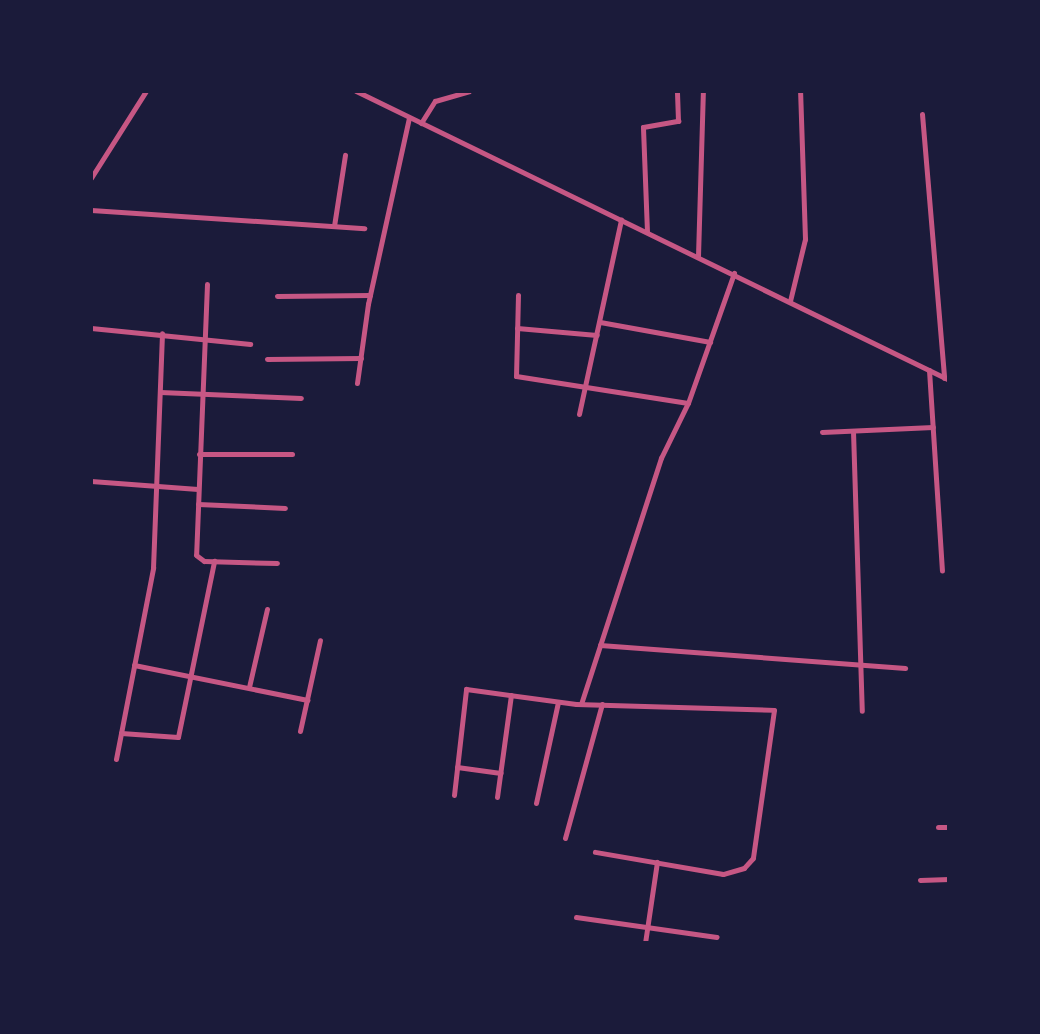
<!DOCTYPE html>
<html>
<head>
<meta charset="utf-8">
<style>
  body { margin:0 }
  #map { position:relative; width:1040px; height:1034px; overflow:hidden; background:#1b1b3a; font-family:"IBM Plex Serif",serif }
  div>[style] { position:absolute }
  .minor>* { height:5px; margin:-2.5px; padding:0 2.5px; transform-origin:2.5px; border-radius:2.5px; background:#c65784 }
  span { translate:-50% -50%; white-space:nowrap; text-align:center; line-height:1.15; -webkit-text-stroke:5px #1b1b3a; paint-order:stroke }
  .frame { position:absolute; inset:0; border:93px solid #1b1b3a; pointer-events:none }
</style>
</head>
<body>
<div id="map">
  <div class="minor">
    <i style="left:356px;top:91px;width:660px;rotate:25.98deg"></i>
    <i style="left:922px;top:114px;width:265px;rotate:85.2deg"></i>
    <i style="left:421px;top:123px;width:26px;rotate:-58deg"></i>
    <i style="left:435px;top:101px;width:35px;rotate:-16deg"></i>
    <i style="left:91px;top:178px;width:103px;rotate:-57.7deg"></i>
    <i style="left:91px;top:210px;width:274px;rotate:3.8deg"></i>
    <i style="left:334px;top:226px;width:72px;rotate:-81.2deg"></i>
    <i style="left:647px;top:232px;width:105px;rotate:-92.2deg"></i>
    <i style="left:643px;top:127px;width:36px;rotate:-10deg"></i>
    <i style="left:678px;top:121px;width:30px;rotate:-92deg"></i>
    <i style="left:698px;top:256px;width:165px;rotate:-88.3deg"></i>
    <i style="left:207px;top:284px;width:271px;rotate:92.3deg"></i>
    <i style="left:196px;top:555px;width:10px;rotate:37deg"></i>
    <i style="left:204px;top:561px;width:73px;rotate:1.6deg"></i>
    <i style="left:518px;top:295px;width:81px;rotate:91.4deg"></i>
    <i style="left:516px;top:376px;width:174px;rotate:8.9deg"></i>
    <i style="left:277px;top:296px;width:93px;rotate:-0.6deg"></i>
    <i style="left:790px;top:301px;width:64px;rotate:-76.4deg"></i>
    <i style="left:805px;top:239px;width:148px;rotate:-91.9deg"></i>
    <i style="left:600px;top:322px;width:112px;rotate:10.3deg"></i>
    <i style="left:91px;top:328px;width:160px;rotate:5.7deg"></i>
    <i style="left:517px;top:328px;width:80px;rotate:5deg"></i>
    <i style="left:267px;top:359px;width:94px;rotate:-0.6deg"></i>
    <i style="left:929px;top:370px;width:201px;rotate:86.3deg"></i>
    <i style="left:357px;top:383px;width:80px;rotate:-82.1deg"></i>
    <i style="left:368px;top:304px;width:190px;rotate:-77.6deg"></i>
    <i style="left:160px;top:392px;width:141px;rotate:2.4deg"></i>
    <i style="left:579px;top:414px;width:199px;rotate:-77.8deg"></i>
    <i style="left:853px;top:431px;width:280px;rotate:88.2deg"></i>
    <i style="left:822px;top:432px;width:111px;rotate:-2.6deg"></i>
    <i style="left:199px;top:454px;width:93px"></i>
    <i style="left:91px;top:481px;width:107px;rotate:4.3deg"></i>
    <i style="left:198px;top:504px;width:87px;rotate:2.6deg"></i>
    <i style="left:600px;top:645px;width:306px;rotate:4.3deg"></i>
    <i style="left:134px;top:665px;width:177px;rotate:11.4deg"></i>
    <i style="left:249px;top:687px;width:80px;rotate:-77deg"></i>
    <i style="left:581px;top:704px;width:259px;rotate:-72deg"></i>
    <i style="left:661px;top:458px;width:61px;rotate:-63.9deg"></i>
    <i style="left:688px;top:403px;width:138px;rotate:-70.5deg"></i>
    <i style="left:300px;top:731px;width:93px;rotate:-77.6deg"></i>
    <i style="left:121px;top:733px;width:57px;rotate:4deg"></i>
    <i style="left:178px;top:737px;width:180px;rotate:-78.4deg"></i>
    <i style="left:116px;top:759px;width:195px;rotate:-79deg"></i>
    <i style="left:153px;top:568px;width:235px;rotate:-87.8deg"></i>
    <i style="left:457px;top:767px;width:44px;rotate:7.8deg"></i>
    <i style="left:454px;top:795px;width:107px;rotate:-83.5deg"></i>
    <i style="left:466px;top:689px;width:111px;rotate:7.8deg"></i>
    <i style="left:576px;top:704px;width:198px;rotate:1.7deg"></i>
    <i style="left:774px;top:710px;width:149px;rotate:98.1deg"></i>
    <i style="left:753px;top:858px;width:13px;rotate:132deg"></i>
    <i style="left:744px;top:868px;width:22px;rotate:164deg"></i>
    <i style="left:723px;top:874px;width:130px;rotate:-170.2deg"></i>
    <i style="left:497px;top:797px;width:103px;rotate:-82.2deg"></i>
    <i style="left:536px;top:803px;width:103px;rotate:-77.7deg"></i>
    <i style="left:938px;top:827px;width:11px"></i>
    <i style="left:565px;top:838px;width:139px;rotate:-74.6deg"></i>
    <i style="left:920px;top:880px;width:29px;rotate:-2deg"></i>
    <i style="left:576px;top:917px;width:142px;rotate:8.1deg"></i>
    <i style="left:645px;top:943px;width:82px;rotate:-81.6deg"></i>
  </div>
  <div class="frame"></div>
</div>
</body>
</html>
